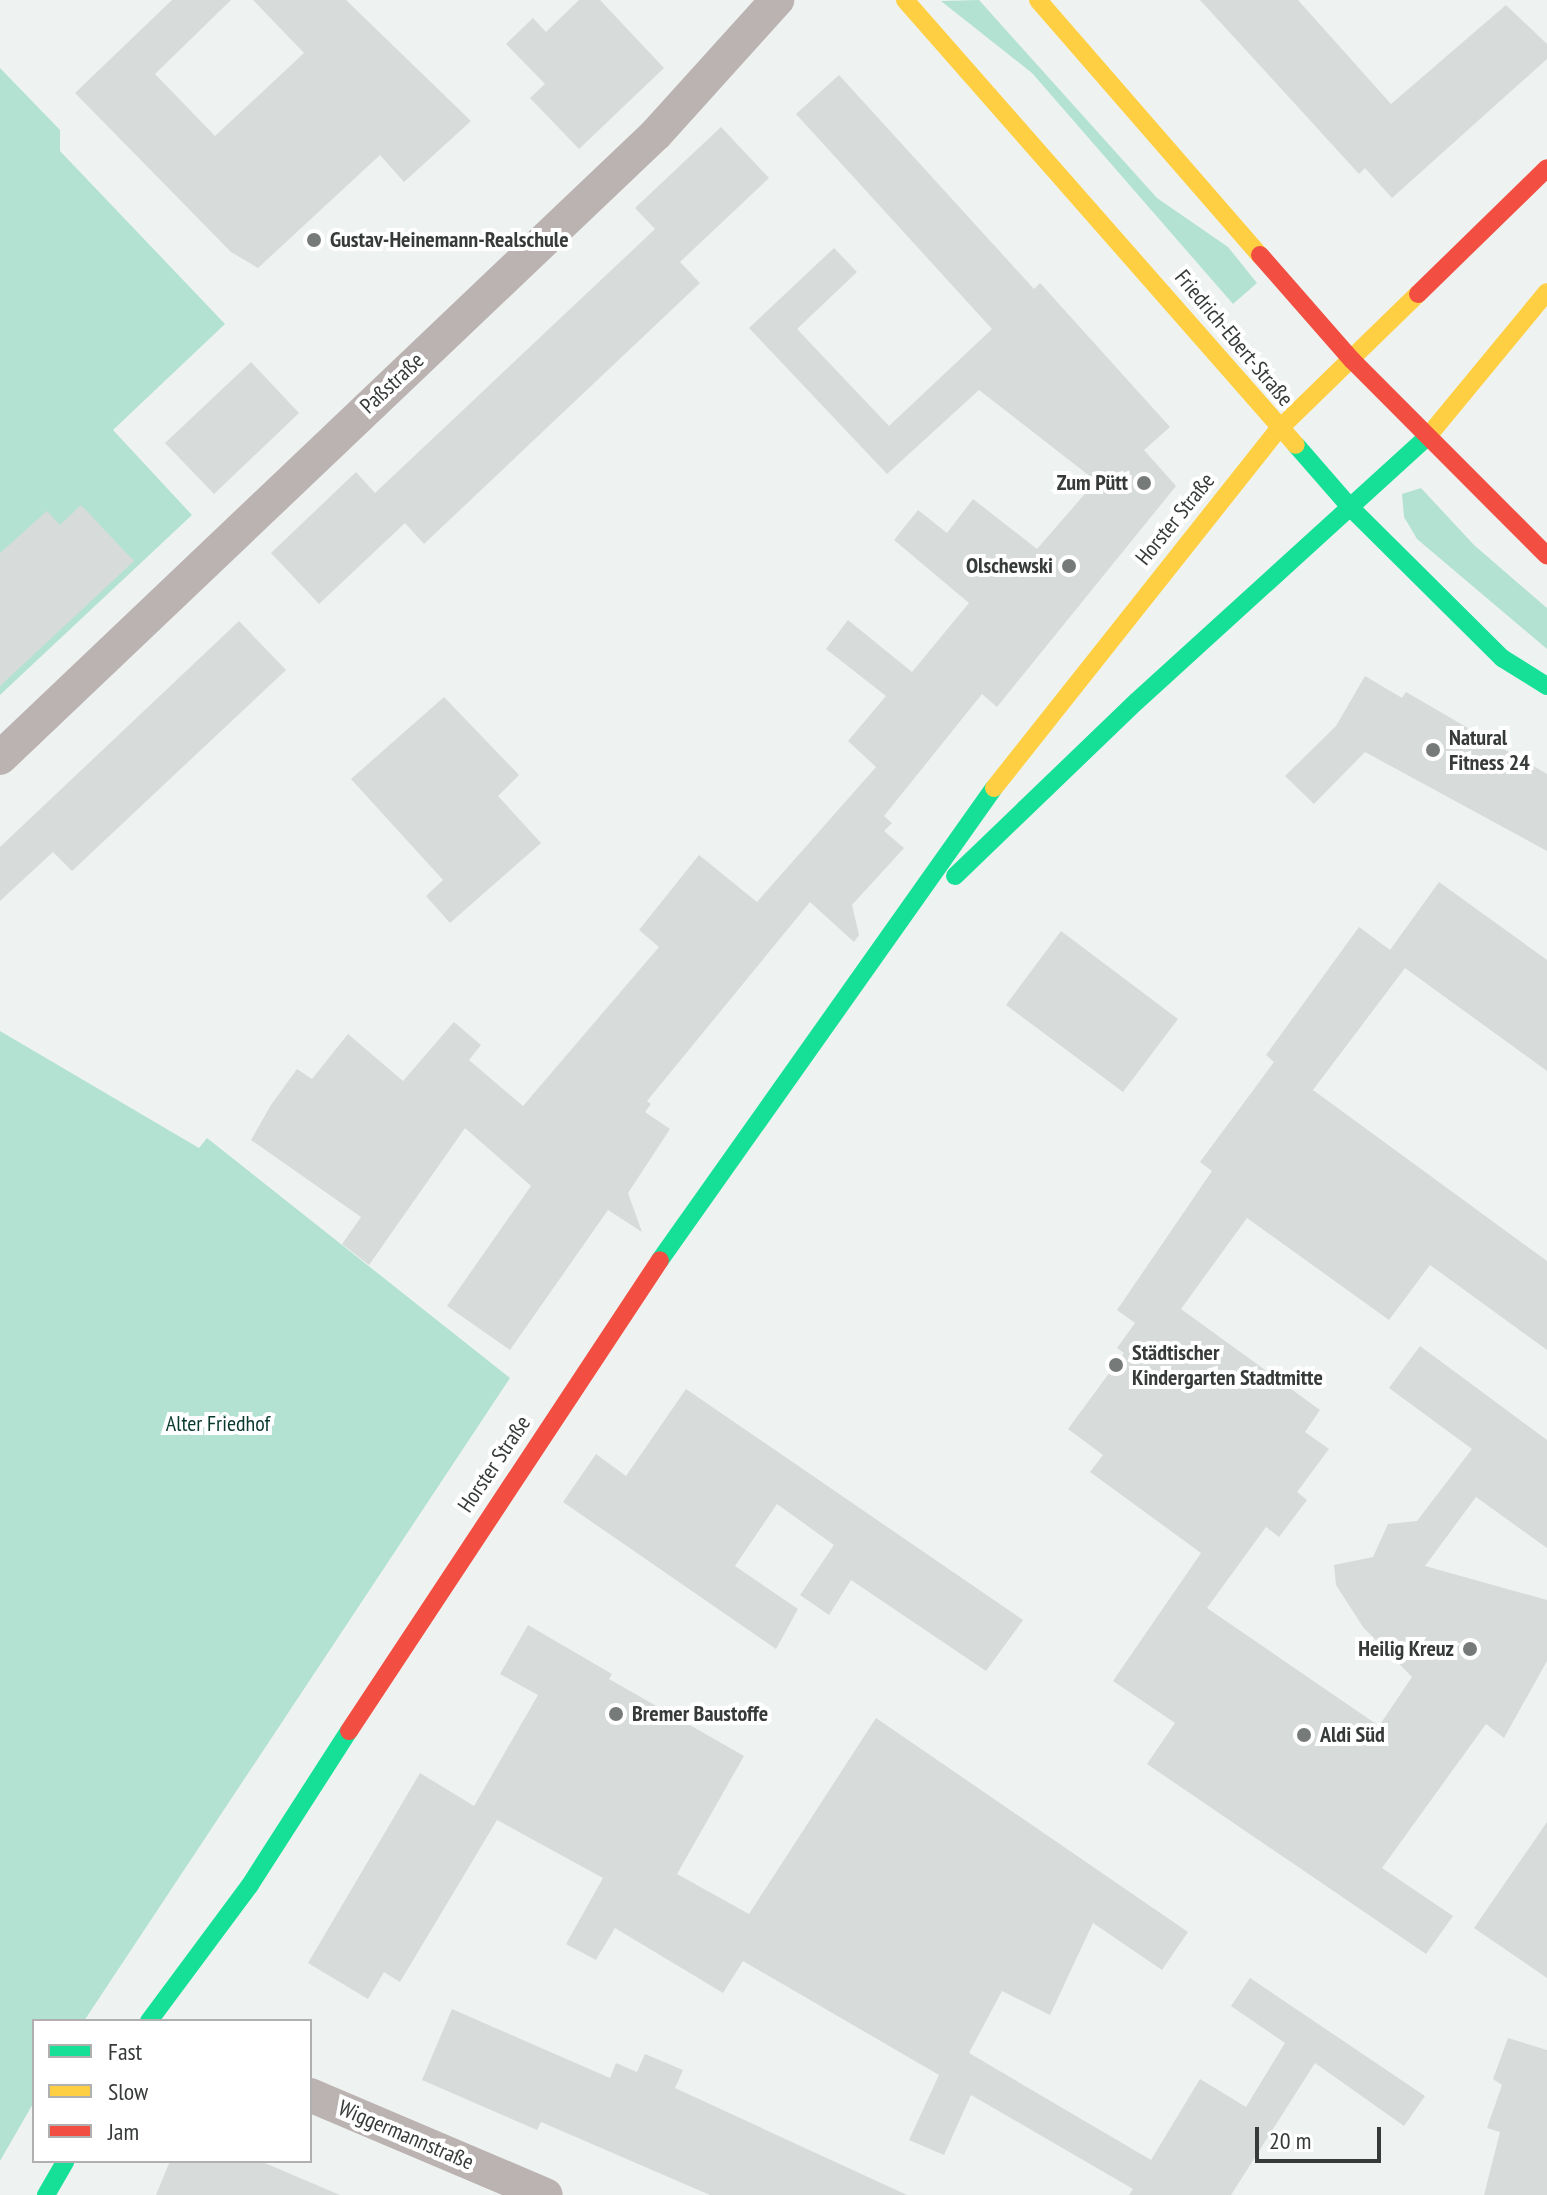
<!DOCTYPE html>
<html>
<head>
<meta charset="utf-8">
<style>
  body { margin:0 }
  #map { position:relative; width:1547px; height:2195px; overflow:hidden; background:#eef3f1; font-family:"PT Sans Narrow",sans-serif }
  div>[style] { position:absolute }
  .green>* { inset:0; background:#b3e2d3 }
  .building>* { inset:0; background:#d7dbda }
  .street>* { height:34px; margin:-17px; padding:0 17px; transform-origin:17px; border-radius:17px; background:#bbb2b2 }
  .fast>* { height:18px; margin:-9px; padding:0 9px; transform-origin:9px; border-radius:9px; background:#16e098 }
  .slow>* { height:18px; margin:-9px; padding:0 9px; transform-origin:9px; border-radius:9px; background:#ffcf43 }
  .jam>* { height:18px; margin:-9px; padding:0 9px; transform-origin:9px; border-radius:9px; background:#f24e42 }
  .dots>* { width:22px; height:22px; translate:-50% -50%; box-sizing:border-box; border:4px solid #fff; border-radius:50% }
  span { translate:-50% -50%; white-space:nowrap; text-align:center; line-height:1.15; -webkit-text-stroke:8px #fff; paint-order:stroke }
  .poi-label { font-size:22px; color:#363a38; font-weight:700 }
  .left { translate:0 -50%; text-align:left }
  .right { translate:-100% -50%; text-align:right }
  .street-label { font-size:22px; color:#363a38 }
  .park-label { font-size:22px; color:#07392d }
  .legend { position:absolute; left:32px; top:2019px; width:280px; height:144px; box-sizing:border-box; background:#fff; border:2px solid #afb0af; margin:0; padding:10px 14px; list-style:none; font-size:24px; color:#363a38 }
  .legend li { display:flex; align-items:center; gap:16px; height:40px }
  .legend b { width:40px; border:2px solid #afb0af }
  .scale { position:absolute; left:1255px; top:2127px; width:126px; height:36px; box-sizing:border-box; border:4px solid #363a38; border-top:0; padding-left:10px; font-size:24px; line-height:28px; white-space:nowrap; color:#363a38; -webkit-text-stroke:6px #fff; paint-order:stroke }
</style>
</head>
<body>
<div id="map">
  <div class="green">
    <i style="clip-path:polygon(979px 0,1157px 198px,1228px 247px,1257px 283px,1233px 304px,1032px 73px,941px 1px)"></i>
    <i style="clip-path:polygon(0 68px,60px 130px,60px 151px,225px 324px,113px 430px,192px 515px,0 695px)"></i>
    <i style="clip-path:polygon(1421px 488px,1474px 545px,1547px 608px,1547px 649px,1417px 539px,1404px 517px,1402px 494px)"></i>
    <i style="clip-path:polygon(0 1031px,199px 1148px,207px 1138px,510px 1378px,84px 2021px,34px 2021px,34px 2102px,0 2161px)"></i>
  </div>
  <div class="building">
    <i style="clip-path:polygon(172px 0,231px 0,155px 74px,215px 136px,304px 53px,253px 0,346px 0,471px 121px,404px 182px,380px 155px,258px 268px,231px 252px,75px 93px)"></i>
    <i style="clip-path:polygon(579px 0,600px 0,664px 68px,579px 149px,530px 98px,545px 84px,506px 44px,533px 18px,546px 32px)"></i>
    <i style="clip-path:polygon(1200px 0,1298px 0,1391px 104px,1506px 5px,1547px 44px,1547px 59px,1392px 198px,1365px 168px,1359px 174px)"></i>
    <i style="clip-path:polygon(839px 75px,1034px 289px,1040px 283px,1170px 427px,1144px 450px,1176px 486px,997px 707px,982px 694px,884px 816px,892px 823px,884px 831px,904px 848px,852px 905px,859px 935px,854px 942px,810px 902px,647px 1101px,651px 1104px,645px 1112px,670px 1129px,628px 1193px,642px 1232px,608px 1210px,510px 1350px,447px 1306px,531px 1186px,465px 1128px,369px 1265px,342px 1244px,361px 1217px,251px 1140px,271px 1105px,297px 1069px,312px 1079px,348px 1034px,403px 1081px,454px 1022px,481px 1045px,469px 1060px,523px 1106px,659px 947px,639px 930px,699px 855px,757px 902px,876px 767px,848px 741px,886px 696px,826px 649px,848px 620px,912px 672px,969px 603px,894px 540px,918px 510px,947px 533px,973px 499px,1037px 549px,1096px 481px,979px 390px,887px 474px,749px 328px,834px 248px,857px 272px,797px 329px,889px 426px,992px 329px,796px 114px)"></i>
    <i style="clip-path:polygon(721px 127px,769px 178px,680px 262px,700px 283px,424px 544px,405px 523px,319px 604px,271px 553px,356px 472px,375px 493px,655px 229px,635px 208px)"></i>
    <i style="clip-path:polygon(251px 362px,299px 413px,214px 494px,165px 443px)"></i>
    <i style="clip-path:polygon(81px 505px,134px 561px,0 686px,0 553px,47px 511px,60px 525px)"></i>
    <i style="clip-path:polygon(239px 621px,286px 670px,72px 871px,53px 852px,0 901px,0 847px)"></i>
    <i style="clip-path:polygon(1365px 676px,1402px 698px,1406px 692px,1547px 774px,1547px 851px,1365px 752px,1314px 804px,1285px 776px,1336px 726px)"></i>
    <i style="clip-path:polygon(444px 697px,519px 775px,498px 796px,541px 843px,450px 923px,426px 896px,443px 880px,351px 779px)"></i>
    <i style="clip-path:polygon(1439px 882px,1547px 960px,1547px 1071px,1405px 968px,1313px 1090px,1547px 1261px,1547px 1350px,1430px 1265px,1389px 1320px,1247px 1218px,1181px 1309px,1320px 1410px,1305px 1432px,1329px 1449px,1297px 1492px,1307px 1500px,1279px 1537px,1266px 1527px,1207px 1608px,1379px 1726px,1412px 1677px,1363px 1627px,1336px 1585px,1334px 1565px,1373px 1557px,1388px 1524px,1417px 1521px,1472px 1449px,1389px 1388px,1420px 1346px,1547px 1440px,1547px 1548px,1476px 1497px,1425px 1566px,1547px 1600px,1547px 1661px,1504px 1738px,1486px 1724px,1382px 1868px,1453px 1916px,1426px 1954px,1147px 1764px,1175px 1723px,1113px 1681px,1201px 1553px,1090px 1472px,1103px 1455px,1068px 1429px,1124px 1353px,1117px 1348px,1135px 1323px,1117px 1310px,1212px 1171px,1200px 1162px,1274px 1062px,1266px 1055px,1359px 927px,1390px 950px)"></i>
    <i style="clip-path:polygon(1061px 931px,1178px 1019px,1123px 1092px,1006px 1005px)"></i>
    <i style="clip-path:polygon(686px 1389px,1023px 1620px,986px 1671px,851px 1580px,829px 1615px,800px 1595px,834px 1545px,777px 1504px,735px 1566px,798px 1609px,776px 1649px,563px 1502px,596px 1454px,626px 1476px)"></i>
    <i style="clip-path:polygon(528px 1625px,612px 1674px,609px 1679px,744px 1756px,677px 1874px,749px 1914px,876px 1718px,1188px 1932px,1162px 1970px,1093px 1923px,1050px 2015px,1002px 1991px,969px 2053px,1151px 2160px,1200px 2079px,1246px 2107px,1285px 2043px,1231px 2006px,1250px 1978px,1425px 2096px,1404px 2126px,1315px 2063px,1231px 2195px,1129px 2195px,1133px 2189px,971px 2095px,944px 2155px,909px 2140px,939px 2075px,743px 1961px,723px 1993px,615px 1928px,596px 1960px,566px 1944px,603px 1878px,497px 1820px,400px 1982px,384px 1972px,368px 1999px,308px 1963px,420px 1773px,474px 1806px,538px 1695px,500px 1674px)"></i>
    <i style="clip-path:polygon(1547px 1822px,1547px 1978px,1474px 1928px)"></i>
    <i style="clip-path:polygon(452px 2009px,610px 2078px,616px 2063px,637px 2072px,645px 2054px,683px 2070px,675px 2088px,907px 2195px,710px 2195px,541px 2122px,537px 2130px,422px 2080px)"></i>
    <i style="clip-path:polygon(1508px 2038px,1547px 2050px,1547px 2195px,1484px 2195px,1500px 2132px,1487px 2128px,1502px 2085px,1493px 2079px)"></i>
    <i style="clip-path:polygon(170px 2161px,260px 2161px,340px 2195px,156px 2195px)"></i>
  </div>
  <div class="street">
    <i style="left:0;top:758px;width:905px;rotate:-43.57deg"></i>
    <i style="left:656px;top:134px;width:181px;rotate:-47.9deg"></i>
    <i style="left:310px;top:2095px;width:256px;rotate:23deg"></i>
  </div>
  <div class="fast">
    <i style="left:1296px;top:445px;width:84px;rotate:48.9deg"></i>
    <i style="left:1351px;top:508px;width:213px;rotate:44.8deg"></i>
    <i style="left:1502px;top:658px;width:53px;rotate:31.9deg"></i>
    <i style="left:955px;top:876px;width:252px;rotate:-43.9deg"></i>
    <i style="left:1137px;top:701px;width:395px;rotate:-42.3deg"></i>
    <i style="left:660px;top:1260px;width:578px;rotate:-54.72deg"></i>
    <i style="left:149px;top:2021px;width:169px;rotate:-53.4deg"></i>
    <i style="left:250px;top:1885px;width:183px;rotate:-57.3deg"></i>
    <i style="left:46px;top:2195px;width:39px;rotate:-60deg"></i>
  </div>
  <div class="slow">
    <i style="left:905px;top:0;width:592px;rotate:48.7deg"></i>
    <i style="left:1038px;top:0;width:338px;rotate:49deg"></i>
    <i style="left:1429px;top:435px;width:185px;rotate:-50.5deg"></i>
    <i style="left:994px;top:788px;width:458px;rotate:-51.6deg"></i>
    <i style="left:1279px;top:429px;width:194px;rotate:-44.2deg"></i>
  </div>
  <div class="jam">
    <i style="left:1260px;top:255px;width:140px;rotate:48.8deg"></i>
    <i style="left:1352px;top:360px;width:276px;rotate:45.1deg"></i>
    <i style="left:1418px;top:294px;width:180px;rotate:-44.3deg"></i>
    <i style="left:349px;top:1731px;width:564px;rotate:-56.56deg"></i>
  </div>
  <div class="dots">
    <i style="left:314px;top:240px;background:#767b79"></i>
    <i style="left:1144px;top:483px;background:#767b79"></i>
    <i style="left:1069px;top:566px;background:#767b79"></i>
    <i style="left:1433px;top:750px;background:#767b79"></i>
    <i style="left:1116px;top:1365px;background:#767b79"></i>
    <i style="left:1470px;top:1649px;background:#767b79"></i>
    <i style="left:616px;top:1714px;background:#767b79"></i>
    <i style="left:1304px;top:1735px;background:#767b79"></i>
  </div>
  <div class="poi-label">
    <span class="left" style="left:330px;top:240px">Gustav-Heinemann-Realschule</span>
    <span class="right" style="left:1128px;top:483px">Zum Pütt</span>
    <span class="right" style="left:1053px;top:566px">Olschewski</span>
    <span class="left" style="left:1449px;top:750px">Natural<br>Fitness 24</span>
    <span class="left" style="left:1132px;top:1365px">Städtischer<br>Kindergarten Stadtmitte</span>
    <span class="right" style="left:1454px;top:1649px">Heilig Kreuz</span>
    <span class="left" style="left:632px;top:1714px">Bremer Baustoffe</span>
    <span class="left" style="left:1320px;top:1735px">Aldi Süd</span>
  </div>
  <div class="street-label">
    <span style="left:1234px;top:338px;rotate:50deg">Friedrich-Ebert-Straße</span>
    <span style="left:392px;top:383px;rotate:-43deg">Paßstraße</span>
    <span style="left:1175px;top:519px;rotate:-51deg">Horster Straße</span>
    <span style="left:494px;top:1464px;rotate:-56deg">Horster Straße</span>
    <span style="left:406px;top:2135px;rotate:23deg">Wiggermannstraße</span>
  </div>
  <div class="park-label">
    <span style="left:218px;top:1424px">Alter Friedhof</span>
  </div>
  <ul class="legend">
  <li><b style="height:10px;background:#16e098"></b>Fast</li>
  <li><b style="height:10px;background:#ffcf43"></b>Slow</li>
  <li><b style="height:10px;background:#f24e42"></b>Jam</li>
  </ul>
  <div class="scale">20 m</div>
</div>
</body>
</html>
